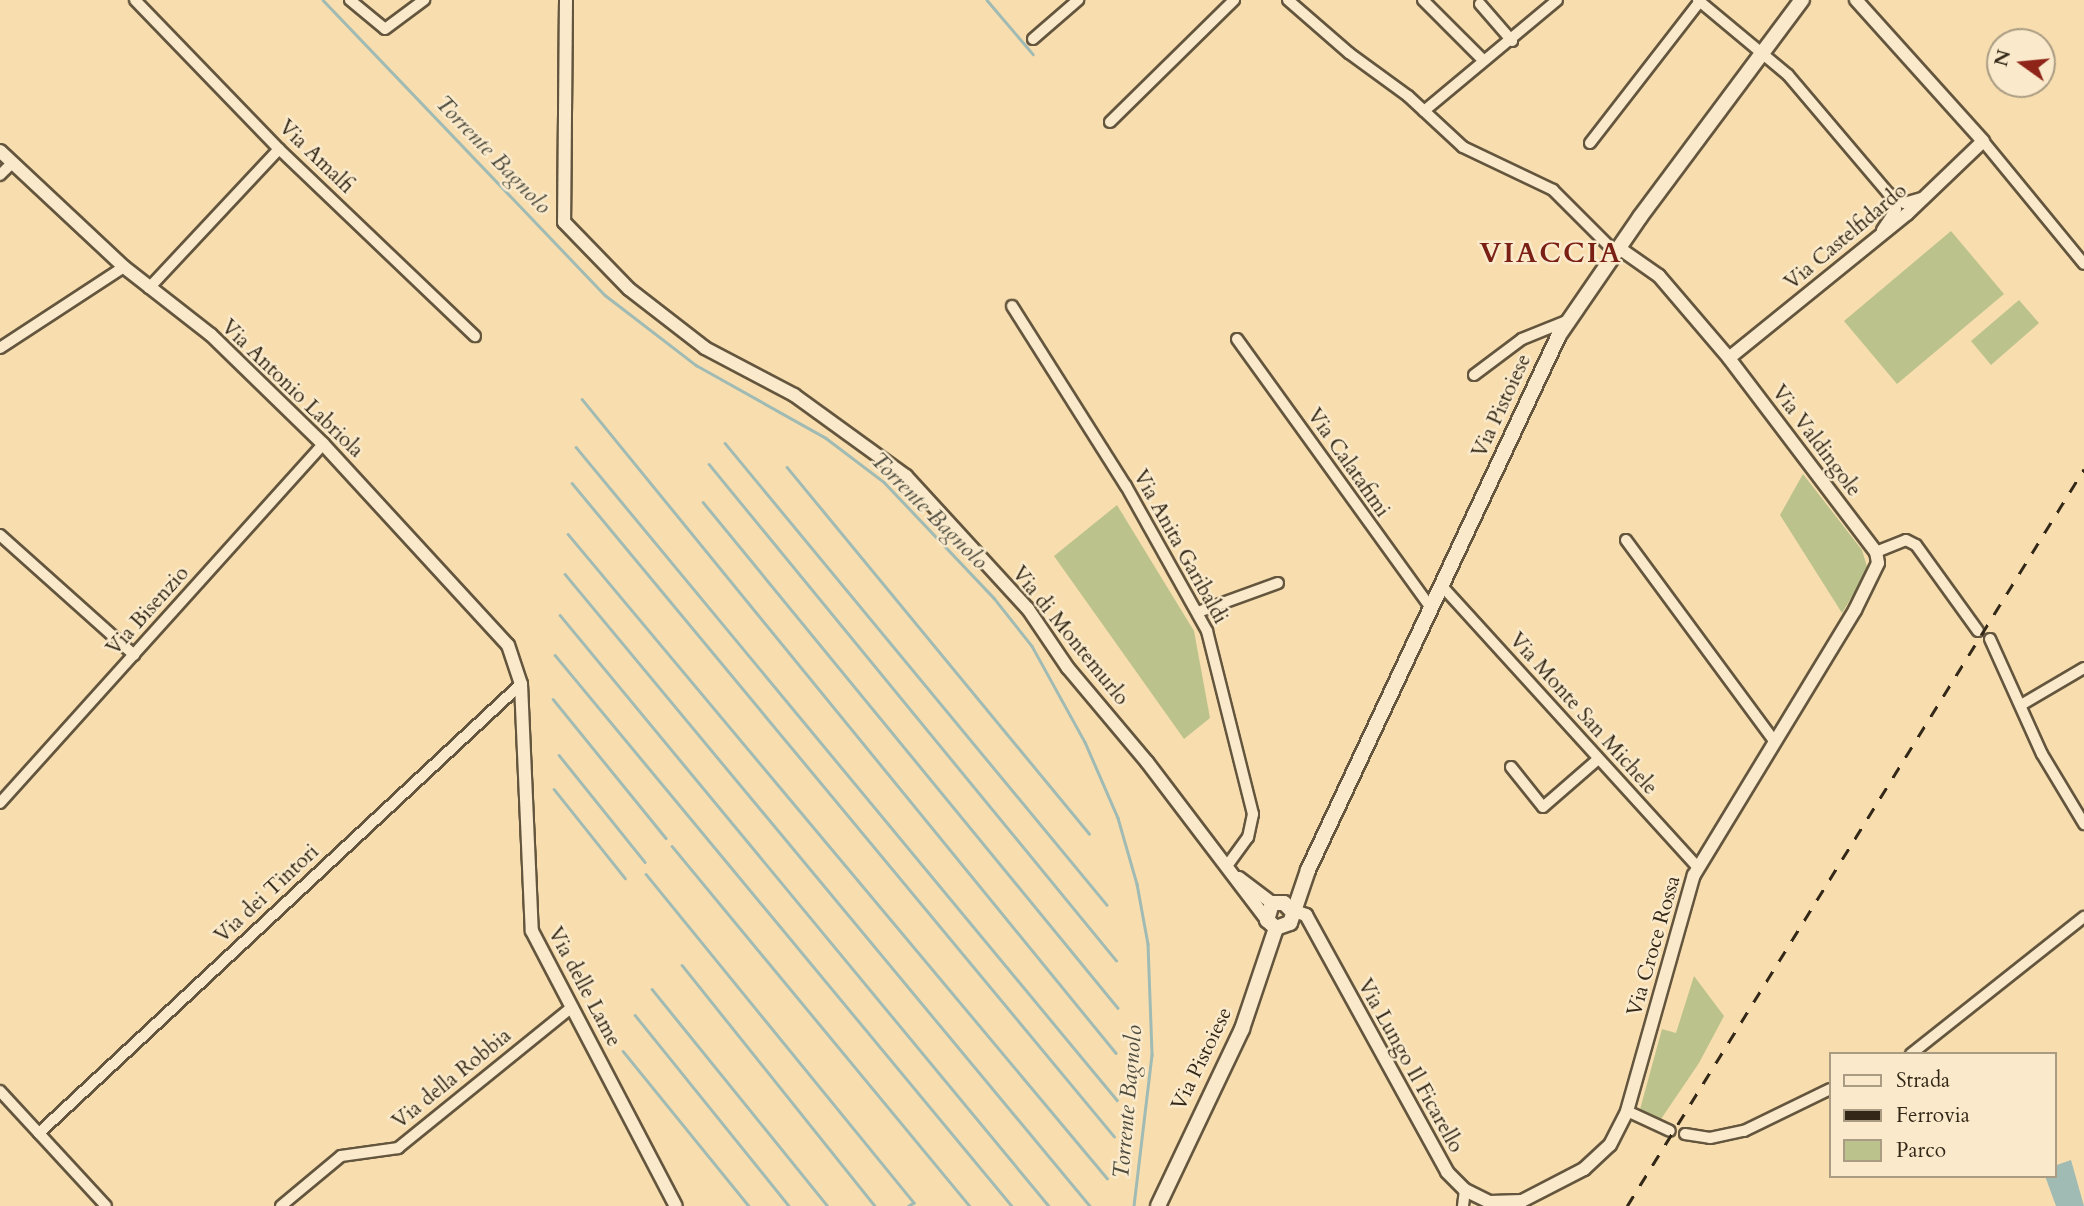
<!DOCTYPE html>
<html>
<head>
<meta charset="utf-8">
<style>
  body { margin:0 }
  #map { position:relative; width:2084px; height:1206px; overflow:hidden; background:#f8deaf; font-family:Cardo,serif }
  div>[style] { position:absolute }
  .green>* { inset:0; background:#bbc28c }
  .water>* { inset:0; background:#a0bab4 }
  .stream>* { height:2.5px; margin:-1.25px; padding:0 1.25px; transform-origin:1.25px; border-radius:1.25px; background:#a0bab4 }
  .roads { filter:drop-shadow(2px 0 #64563e) drop-shadow(-2px 0 #64563e) drop-shadow(0 2px #64563e) drop-shadow(0 -2px #64563e) }
  .minor>* { height:10px; margin:-5px; padding:0 5px; transform-origin:5px; border-radius:5px; background:#faeacb }
  .tertiary>* { height:12px; margin:-6px; padding:0 6px; transform-origin:6px; border-radius:6px; background:#faeacb }
  .secondary>* { height:14px; margin:-7px; padding:0 7px; transform-origin:7px; border-radius:7px; background:#faeacb }
  .rail>* { height:2.5px; margin-top:-1.25px; transform-origin:0; background:repeating-linear-gradient(90deg,#332818 0 12px,transparent 0 24px) }
  span { translate:-50% -50%; white-space:nowrap; text-align:center; line-height:1.15; -webkit-text-stroke:5px #faeacb; paint-order:stroke }
  .street-label { font-size:21px; color:#332818 }
  .water-label { font-size:23px; color:#4e4c3f; font-style:italic }
  .district-label { font-size:28px; color:#7a1f14; font-weight:700; letter-spacing:2px }
  .legend { position:absolute; left:1829px; top:1052px; width:228px; height:126px; box-sizing:border-box; background:#faeacb; border:2px solid #aa9c83; margin:0; padding:9px 12px; list-style:none; font-size:21px; color:#332818 }
  .legend li { display:flex; align-items:center; gap:14px; height:35px }
  .legend b { width:35px; border:2px solid #aa9c83 }
  .north { position:absolute; left:1986px; top:28px; width:70px; height:70px; box-sizing:border-box; background:#faeacb; border:2px solid #aa9c83; border-radius:50%; rotate:285deg; font-size:19px; font-weight:700; line-height:28px; text-align:center; color:#332818 }
  .north::after { content:''; display:block; margin:auto; width:24px; height:32px; background:#8f2418; clip-path:polygon(50% 0,100% 100%,50% 72%,0 100%) }
</style>
</head>
<body>
<div id="map">
  <div class="green">
    <i style="clip-path:polygon(1951px 231px,2004px 294px,1897px 384px,1844px 321px)"></i>
    <i style="clip-path:polygon(2019px 300px,2039px 323px,1991px 365px,1971px 341px)"></i>
    <i style="clip-path:polygon(1803px 474px,1862px 550px,1868px 570px,1842px 613px,1780px 515px)"></i>
    <i style="clip-path:polygon(1117px 505px,1194px 631px,1210px 718px,1184px 739px,1054px 556px)"></i>
    <i style="clip-path:polygon(1694px 976px,1724px 1016px,1699px 1063px,1659px 1122px,1639px 1113px,1662px 1029px,1676px 1033px)"></i>
  </div>
  <div class="water">
    <i style="clip-path:polygon(2071px 1160px,2084px 1206px,2056px 1206px,2045px 1176px,2054px 1176px,2054px 1166px)"></i>
  </div>
  <div class="stream">
    <i style="left:323px;top:0;width:408px;rotate:46.3deg"></i>
    <i style="left:605px;top:295px;width:115px;rotate:37.6deg"></i>
    <i style="left:696px;top:365px;width:149px;rotate:29.3deg"></i>
    <i style="left:826px;top:438px;width:73px;rotate:37.2deg"></i>
    <i style="left:884px;top:482px;width:160px;rotate:46.5deg"></i>
    <i style="left:994px;top:598px;width:61px;rotate:51.6deg"></i>
    <i style="left:1032px;top:646px;width:110px;rotate:61.1deg"></i>
    <i style="left:1085px;top:742px;width:83px;rotate:66.5deg"></i>
    <i style="left:1118px;top:818px;width:69px;rotate:73.9deg"></i>
    <i style="left:1137px;top:884px;width:61px;rotate:79.6deg"></i>
    <i style="left:1148px;top:944px;width:111px;rotate:87.9deg"></i>
    <i style="left:1152px;top:1055px;width:152px;rotate:96.8deg"></i>
    <i style="left:987px;top:0;width:71px;rotate:49.6deg"></i>
    <i style="left:582px;top:399px;width:844px;rotate:50.77deg"></i>
    <i style="left:725px;top:443px;width:599px;rotate:50.41deg"></i>
    <i style="left:576px;top:447px;width:848px;rotate:50.36deg"></i>
    <i style="left:709px;top:464px;width:642px;rotate:50.63deg"></i>
    <i style="left:787px;top:467px;width:475px;rotate:50.5deg"></i>
    <i style="left:572px;top:483px;width:849px;rotate:50.31deg"></i>
    <i style="left:703px;top:502px;width:654px;rotate:50.64deg"></i>
    <i style="left:568px;top:534px;width:840px;rotate:50.07deg"></i>
    <i style="left:565px;top:574px;width:822px;rotate:50.28deg"></i>
    <i style="left:560px;top:615px;width:767px;rotate:50.4deg"></i>
    <i style="left:555px;top:655px;width:716px;rotate:50.33deg"></i>
    <i style="left:553px;top:699px;width:179px;rotate:50.9deg"></i>
    <i style="left:559px;top:755px;width:137px;rotate:51.2deg"></i>
    <i style="left:554px;top:789px;width:114px;rotate:51.4deg"></i>
    <i style="left:672px;top:846px;width:467px;rotate:50.4deg"></i>
    <i style="left:646px;top:874px;width:424px;rotate:50.8deg"></i>
    <i style="left:914px;top:1203px;width:6px;rotate:149deg"></i>
    <i style="left:682px;top:965px;width:309px;rotate:51.3deg"></i>
    <i style="left:652px;top:989px;width:279px;rotate:51deg"></i>
    <i style="left:635px;top:1015px;width:245px;rotate:51.1deg"></i>
    <i style="left:623px;top:1051px;width:200px;rotate:50.9deg"></i>
  </div>
  <div class="roads">
    <div class="minor">
      <i style="left:135px;top:0;width:207px;rotate:46deg"></i>
      <i style="left:279px;top:149px;width:271px;rotate:43.7deg"></i>
      <i style="left:350px;top:0;width:45px;rotate:39.6deg"></i>
      <i style="left:385px;top:29px;width:49px;rotate:-36.6deg"></i>
      <i style="left:1288px;top:0;width:81px;rotate:41deg"></i>
      <i style="left:1349px;top:53px;width:73px;rotate:36.1deg"></i>
      <i style="left:1408px;top:96px;width:75px;rotate:42.8deg"></i>
      <i style="left:1463px;top:147px;width:100px;rotate:25.5deg"></i>
      <i style="left:1553px;top:190px;width:89px;rotate:45deg"></i>
      <i style="left:1423px;top:0;width:85px;rotate:45deg"></i>
      <i style="left:1698px;top:0;width:117px;rotate:39.8deg"></i>
      <i style="left:1788px;top:75px;width:155px;rotate:49.7deg"></i>
      <i style="left:1888px;top:193px;width:19px;rotate:32deg"></i>
      <i style="left:1904px;top:203px;width:18px;rotate:-16deg"></i>
      <i style="left:1480px;top:4px;width:49px;rotate:49.1deg"></i>
      <i style="left:1033px;top:39px;width:60px;rotate:-40.9deg"></i>
      <i style="left:1424px;top:111px;width:173px;rotate:-39.8deg"></i>
      <i style="left:1110px;top:122px;width:174px;rotate:-44.5deg"></i>
      <i style="left:1983px;top:141px;width:159px;rotate:50.6deg"></i>
      <i style="left:1590px;top:143px;width:180px;rotate:-52.2deg"></i>
      <i style="left:0;top:175px;width:17px;rotate:-45deg"></i>
      <i style="left:1882px;top:230px;width:25px;rotate:-56deg"></i>
      <i style="left:1896px;top:209px;width:15px;rotate:-113deg"></i>
      <i style="left:149px;top:288px;width:190px;rotate:-46.9deg"></i>
      <i style="left:1012px;top:306px;width:213px;rotate:57.7deg"></i>
      <i style="left:1126px;top:486px;width:166px;rotate:60.8deg"></i>
      <i style="left:1207px;top:631px;width:189px;rotate:75.9deg"></i>
      <i style="left:1253px;top:814px;width:24px;rotate:102deg"></i>
      <i style="left:1248px;top:837px;width:34px;rotate:126deg"></i>
      <i style="left:1237px;top:339px;width:330px;rotate:54.2deg"></i>
      <i style="left:0;top:348px;width:148px;rotate:-33.2deg"></i>
      <i style="left:1474px;top:375px;width:60px;rotate:-36.9deg"></i>
      <i style="left:1522px;top:339px;width:51px;rotate:-22deg"></i>
      <i style="left:0;top:535px;width:180px;rotate:41.8deg"></i>
      <i style="left:1626px;top:540px;width:251px;rotate:53.6deg"></i>
      <i style="left:1876px;top:552px;width:32px;rotate:-22deg"></i>
      <i style="left:1906px;top:540px;width:11px;rotate:27deg"></i>
      <i style="left:1916px;top:545px;width:106px;rotate:54.2deg"></i>
      <i style="left:1441px;top:585px;width:382px;rotate:47.7deg"></i>
      <i style="left:1198px;top:612px;width:85px;rotate:-19.9deg"></i>
      <i style="left:1990px;top:639px;width:126px;rotate:65.7deg"></i>
      <i style="left:2042px;top:754px;width:82px;rotate:59deg"></i>
      <i style="left:2021px;top:705px;width:73px;rotate:-30.4deg"></i>
      <i style="left:1511px;top:767px;width:51px;rotate:51.3deg"></i>
      <i style="left:1543px;top:807px;width:72px;rotate:-41deg"></i>
      <i style="left:0;top:803px;width:483px;rotate:-48deg"></i>
      <i style="left:1911px;top:1054px;width:221px;rotate:-38.4deg"></i>
      <i style="left:0;top:1091px;width:156px;rotate:47.3deg"></i>
      <i style="left:1627px;top:1111px;width:47px;rotate:24.9deg"></i>
      <i style="left:39px;top:1133px;width:659px;rotate:-42.97deg"></i>
      <i style="left:1685px;top:1134px;width:25px;rotate:9deg"></i>
      <i style="left:1710px;top:1138px;width:35px;rotate:-12deg"></i>
      <i style="left:1744px;top:1131px;width:96px;rotate:-26deg"></i>
      <i style="left:281px;top:1206px;width:78px;rotate:-39.8deg"></i>
      <i style="left:341px;top:1156px;width:58px;rotate:-8deg"></i>
      <i style="left:398px;top:1148px;width:224px;rotate:-39deg"></i>
      <i style="left:1463px;top:1206px;width:16px;rotate:-83deg"></i>
    </div>
    <div class="tertiary">
      <i style="left:566px;top:0;width:222px;rotate:90.5deg"></i>
      <i style="left:564px;top:222px;width:93px;rotate:45.9deg"></i>
      <i style="left:629px;top:289px;width:96px;rotate:37.8deg"></i>
      <i style="left:705px;top:348px;width:101px;rotate:27.8deg"></i>
      <i style="left:794px;top:395px;width:138px;rotate:35.9deg"></i>
      <i style="left:906px;top:476px;width:180px;rotate:47.5deg"></i>
      <i style="left:1028px;top:609px;width:71px;rotate:55.9deg"></i>
      <i style="left:1068px;top:668px;width:123px;rotate:50deg"></i>
      <i style="left:1147px;top:762px;width:198px;rotate:52.8deg"></i>
      <i style="left:0;top:151px;width:170px;rotate:43.1deg"></i>
      <i style="left:124px;top:267px;width:110px;rotate:38deg"></i>
      <i style="left:211px;top:335px;width:156px;rotate:44.2deg"></i>
      <i style="left:323px;top:444px;width:273px;rotate:47.4deg"></i>
      <i style="left:508px;top:645px;width:41px;rotate:71.6deg"></i>
      <i style="left:521px;top:684px;width:247px;rotate:87.5deg"></i>
      <i style="left:532px;top:931px;width:310px;rotate:62.4deg"></i>
      <i style="left:1729px;top:358px;width:229px;rotate:-39deg"></i>
      <i style="left:1907px;top:214px;width:105px;rotate:-43.8deg"></i>
      <i style="left:1983px;top:141px;width:190px;rotate:-132deg"></i>
      <i style="left:1239px;top:878px;width:41px;rotate:37.1deg"></i>
      <i style="left:1291px;top:910px;width:16px;rotate:18deg"></i>
      <i style="left:1306px;top:915px;width:293px;rotate:61.2deg"></i>
      <i style="left:1447px;top:1172px;width:25px;rotate:45deg"></i>
      <i style="left:1465px;top:1190px;width:28px;rotate:26deg"></i>
      <i style="left:1490px;top:1202px;width:32px;rotate:-2deg"></i>
      <i style="left:1522px;top:1201px;width:70px;rotate:-27.3deg"></i>
      <i style="left:1584px;top:1169px;width:35px;rotate:-43deg"></i>
      <i style="left:1610px;top:1145px;width:38px;rotate:-63deg"></i>
      <i style="left:1627px;top:1111px;width:245px;rotate:-74.2deg"></i>
      <i style="left:1694px;top:875px;width:310px;rotate:-58.7deg"></i>
      <i style="left:1855px;top:610px;width:52px;rotate:-63.9deg"></i>
      <i style="left:1878px;top:563px;width:11px;rotate:-100deg"></i>
      <i style="left:1876px;top:552px;width:243px;rotate:-127.2deg"></i>
      <i style="left:1729px;top:358px;width:108px;rotate:-130.5deg"></i>
      <i style="left:1659px;top:276px;width:49px;rotate:-145deg"></i>
    </div>
    <div class="secondary">
      <i style="left:1291px;top:910px;width:10px;rotate:-135deg"></i>
      <i style="left:1284px;top:903px;width:12px;rotate:180deg"></i>
      <i style="left:1272px;top:903px;width:18px;rotate:106deg"></i>
      <i style="left:1267px;top:920px;width:12px;rotate:42deg"></i>
      <i style="left:1276px;top:928px;width:15px;rotate:-20deg"></i>
      <i style="left:1290px;top:923px;width:56px;rotate:-71.2deg"></i>
      <i style="left:1308px;top:870px;width:591px;rotate:-64.87deg"></i>
      <i style="left:1559px;top:335px;width:143px;rotate:-55.5deg"></i>
      <i style="left:1640px;top:217px;width:271px;rotate:-53.3deg"></i>
      <i style="left:1158px;top:1206px;width:196px;rotate:-64.6deg"></i>
      <i style="left:1242px;top:1029px;width:107px;rotate:-71.4deg"></i>
    </div>
  </div>
  <div class="rail">
    <i style="left:1627px;top:1206px;width:867px;rotate:-58.2deg"></i>
  </div>
  <div class="street-label">
    <span style="left:316px;top:157px;rotate:44deg">Via Amalfi</span>
    <span style="left:1846px;top:237px;rotate:-40deg">Via Castelfidardo</span>
    <span style="left:292px;top:389px;rotate:44deg">Via Antonio Labriola</span>
    <span style="left:1502px;top:406px;rotate:-65deg">Via Pistoiese</span>
    <span style="left:1816px;top:441px;rotate:53deg">Via Valdingole</span>
    <span style="left:1348px;top:463px;rotate:55deg">Via Calatafimi</span>
    <span style="left:1180px;top:547px;rotate:61deg">Via Anita Garibaldi</span>
    <span style="left:148px;top:611px;rotate:-48deg">Via Bisenzio</span>
    <span style="left:1070px;top:636px;rotate:51deg">Via di Montemurlo</span>
    <span style="left:1583px;top:714px;rotate:48deg">Via Monte San Michele</span>
    <span style="left:267px;top:894px;rotate:-43deg">Via dei Tintori</span>
    <span style="left:1654px;top:946px;rotate:-74deg">Via Croce Rossa</span>
    <span style="left:584px;top:987px;rotate:62deg">Via delle Lame</span>
    <span style="left:1202px;top:1059px;rotate:-64deg">Via Pistoiese</span>
    <span style="left:1410px;top:1066px;rotate:61deg">Via Lungo Il Ficarello</span>
    <span style="left:452px;top:1079px;rotate:-39deg">Via della Robbia</span>
  </div>
  <div class="water-label">
    <span style="left:493px;top:155px;rotate:46deg">Torrente Bagnolo</span>
    <span style="left:929px;top:511px;rotate:45deg">Torrente Bagnolo</span>
    <span style="left:1128px;top:1102px;rotate:-85deg">Torrente Bagnolo</span>
  </div>
  <div class="district-label">
    <span style="left:1551px;top:253px">VIACCIA</span>
  </div>
  <ul class="legend">
  <li><b style="height:9px;background:#faeacb"></b>Strada</li>
  <li><b style="height:9px;background:#332818"></b>Ferrovia</li>
  <li><b style="height:19px;background:#bbc28c"></b>Parco</li>
  </ul>
  <div class="north">N</div>
</div>
</body>
</html>
